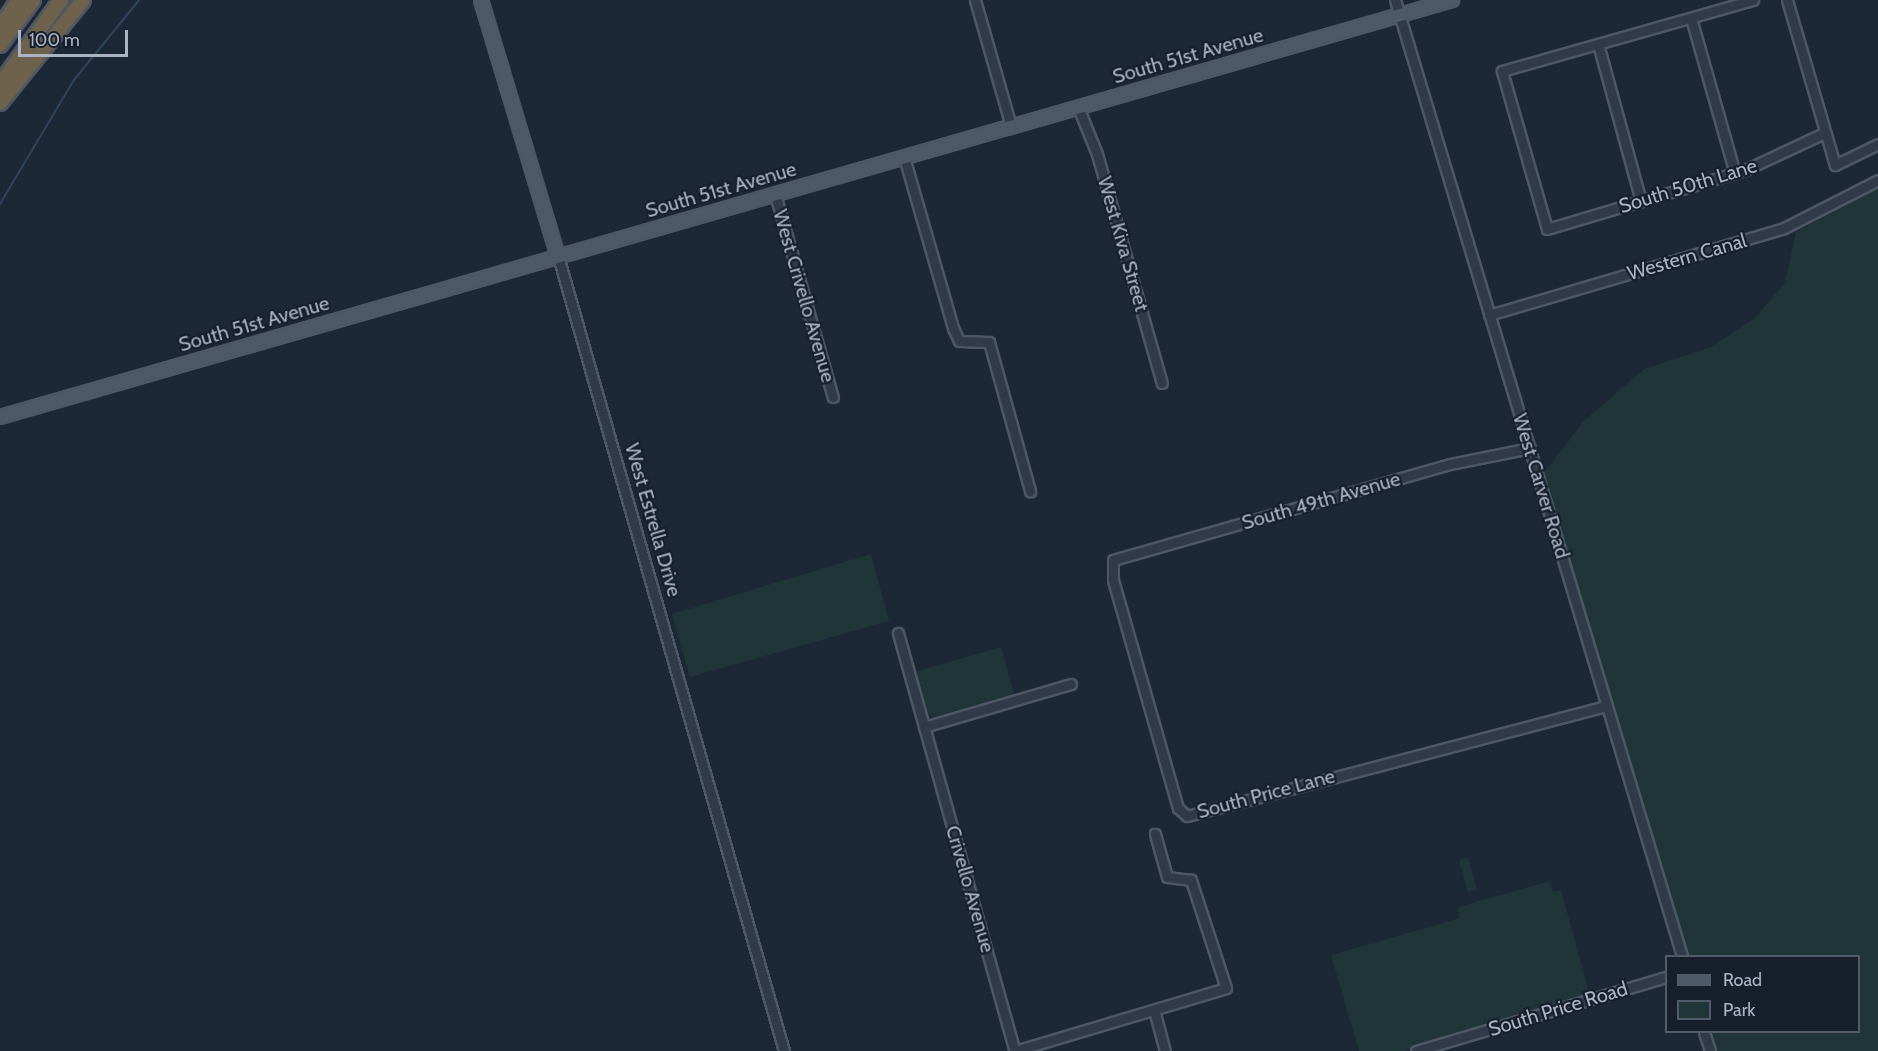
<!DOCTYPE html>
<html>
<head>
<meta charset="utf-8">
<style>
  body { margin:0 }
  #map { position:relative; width:1878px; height:1051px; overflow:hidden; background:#1d2837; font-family:Cabin,sans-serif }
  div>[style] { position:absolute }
  .green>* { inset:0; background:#1f3538 }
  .stream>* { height:2px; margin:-1px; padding:0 1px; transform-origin:1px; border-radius:1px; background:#2f4360 }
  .roads { filter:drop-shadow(2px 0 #4e5766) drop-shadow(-2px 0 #4e5766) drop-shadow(0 2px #4e5766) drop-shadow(0 -2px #4e5766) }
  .minor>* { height:9px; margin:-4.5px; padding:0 4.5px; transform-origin:4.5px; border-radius:4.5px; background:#313a48 }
  .major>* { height:12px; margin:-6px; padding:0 6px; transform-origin:6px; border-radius:6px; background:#4e5968 }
  .highway>* { height:14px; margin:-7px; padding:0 7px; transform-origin:7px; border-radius:7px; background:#6e624d }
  span { translate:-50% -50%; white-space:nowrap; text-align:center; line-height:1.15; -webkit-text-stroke:4.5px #171f2c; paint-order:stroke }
  .street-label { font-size:20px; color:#aab4c5 }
  .legend { position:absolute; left:1665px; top:955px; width:195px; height:78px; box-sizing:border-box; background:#171f2c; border:2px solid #525b69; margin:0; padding:8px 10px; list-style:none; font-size:18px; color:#aab4c5 }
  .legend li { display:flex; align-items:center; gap:12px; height:30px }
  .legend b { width:30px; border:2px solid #525b69 }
  .scale { position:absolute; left:18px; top:30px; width:110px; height:27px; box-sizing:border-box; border:3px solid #aab4c5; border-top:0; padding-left:8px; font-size:18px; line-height:21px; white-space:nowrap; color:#aab4c5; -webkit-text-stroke:4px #171f2c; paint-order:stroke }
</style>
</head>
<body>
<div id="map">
  <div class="green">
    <i style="clip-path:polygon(1878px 189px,1878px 1051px,1717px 1051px,1712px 1032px,1858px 1032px,1858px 956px,1689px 956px,1544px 473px,1584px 421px,1644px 369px,1711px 347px,1754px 319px,1785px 283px,1796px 232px)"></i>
    <i style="clip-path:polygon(871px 554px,889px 621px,690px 677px,672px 614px)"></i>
    <i style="clip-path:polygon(1001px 647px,1015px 697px,937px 720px,927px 713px,914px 672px)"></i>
    <i style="clip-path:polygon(1468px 857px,1477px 890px,1468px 892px,1459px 860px)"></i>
    <i style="clip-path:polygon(1550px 881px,1553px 892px,1561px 890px,1590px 996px,1404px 1051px,1359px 1051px,1331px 955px,1460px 918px,1458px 907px)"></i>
  </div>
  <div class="stream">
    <i style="left:0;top:204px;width:144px;rotate:-59.2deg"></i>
    <i style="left:74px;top:80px;width:103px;rotate:-50.9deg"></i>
  </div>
  <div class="roads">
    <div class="minor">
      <i style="left:975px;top:0;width:131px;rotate:74.1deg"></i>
      <i style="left:1395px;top:0;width:998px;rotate:73.29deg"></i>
      <i style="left:1753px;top:0;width:261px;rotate:164.2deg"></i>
      <i style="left:1502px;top:71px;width:164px;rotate:74.1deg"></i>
      <i style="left:1547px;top:229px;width:207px;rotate:-16.6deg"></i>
      <i style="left:1745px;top:170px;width:87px;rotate:-25.1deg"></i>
      <i style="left:1787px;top:0;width:172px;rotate:73.8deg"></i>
      <i style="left:1835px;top:165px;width:48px;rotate:-26deg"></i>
      <i style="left:1691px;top:18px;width:161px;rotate:74.2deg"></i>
      <i style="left:1598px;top:44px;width:163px;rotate:74.7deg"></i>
      <i style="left:1078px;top:107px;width:51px;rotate:68deg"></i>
      <i style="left:1097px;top:154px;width:238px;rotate:74.2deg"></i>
      <i style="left:904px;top:157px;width:178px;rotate:74deg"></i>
      <i style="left:953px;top:328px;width:14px;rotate:65deg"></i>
      <i style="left:959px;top:341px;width:30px;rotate:2deg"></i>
      <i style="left:989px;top:342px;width:155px;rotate:74.6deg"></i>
      <i style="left:775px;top:194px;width:211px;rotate:74.1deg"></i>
      <i style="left:558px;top:256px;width:826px;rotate:74.13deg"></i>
      <i style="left:1489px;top:315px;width:305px;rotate:-16.4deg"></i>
      <i style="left:1782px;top:229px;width:108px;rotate:-27deg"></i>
      <i style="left:1530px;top:448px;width:82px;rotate:168.7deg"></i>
      <i style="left:1450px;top:464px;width:350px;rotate:164.1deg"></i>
      <i style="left:1113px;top:560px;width:20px;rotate:90deg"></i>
      <i style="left:1113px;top:580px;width:237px;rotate:74.1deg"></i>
      <i style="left:1178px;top:808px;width:12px;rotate:42deg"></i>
      <i style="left:1187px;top:816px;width:434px;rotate:-14.7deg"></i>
      <i style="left:898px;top:633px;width:434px;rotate:74.4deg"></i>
      <i style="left:924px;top:727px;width:153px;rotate:-16.3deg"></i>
      <i style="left:1154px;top:1010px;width:42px;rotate:75deg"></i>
      <i style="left:1704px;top:1032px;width:20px;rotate:72deg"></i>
      <i style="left:1015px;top:1051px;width:220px;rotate:-16.6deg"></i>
      <i style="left:1226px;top:988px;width:114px;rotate:-108deg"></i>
      <i style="left:1191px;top:880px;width:24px;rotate:-173deg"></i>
      <i style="left:1167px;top:877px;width:45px;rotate:-105.6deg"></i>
      <i style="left:1416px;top:1051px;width:261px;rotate:-16.5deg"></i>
    </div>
    <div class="major">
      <i style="left:481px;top:0;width:267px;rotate:73.3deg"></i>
      <i style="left:0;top:417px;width:1511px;rotate:-16.02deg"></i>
    </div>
    <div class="highway">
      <i style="left:0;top:28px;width:33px;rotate:-57deg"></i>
      <i style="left:0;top:45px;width:56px;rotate:-53.7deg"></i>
      <i style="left:0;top:84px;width:104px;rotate:-54deg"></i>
      <i style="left:0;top:103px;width:132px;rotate:-51.1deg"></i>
    </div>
  </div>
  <div class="street-label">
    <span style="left:1188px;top:56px;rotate:-16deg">South 51st Avenue</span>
    <span style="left:1688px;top:186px;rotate:-17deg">South 50th Lane</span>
    <span style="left:721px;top:190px;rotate:-16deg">South 51st Avenue</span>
    <span style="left:1123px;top:244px;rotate:74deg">West Kiva Street</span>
    <span style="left:1687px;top:257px;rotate:-16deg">Western Canal</span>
    <span style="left:804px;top:296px;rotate:74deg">West Crivello Avenue</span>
    <span style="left:254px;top:324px;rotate:-16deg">South 51st Avenue</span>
    <span style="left:1541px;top:486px;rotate:73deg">West Carver Road</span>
    <span style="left:1321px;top:501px;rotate:-16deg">South 49th Avenue</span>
    <span style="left:653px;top:520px;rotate:74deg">West Estrella Drive</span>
    <span style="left:1266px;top:794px;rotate:-15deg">South Price Lane</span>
    <span style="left:970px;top:889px;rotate:74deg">Crivello Avenue</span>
    <span style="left:1558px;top:1009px;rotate:-17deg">South Price Road</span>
  </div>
  <ul class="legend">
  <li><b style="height:8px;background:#4e5968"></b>Road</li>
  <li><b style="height:16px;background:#1f3538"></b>Park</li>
  </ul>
  <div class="scale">100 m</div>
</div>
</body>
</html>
